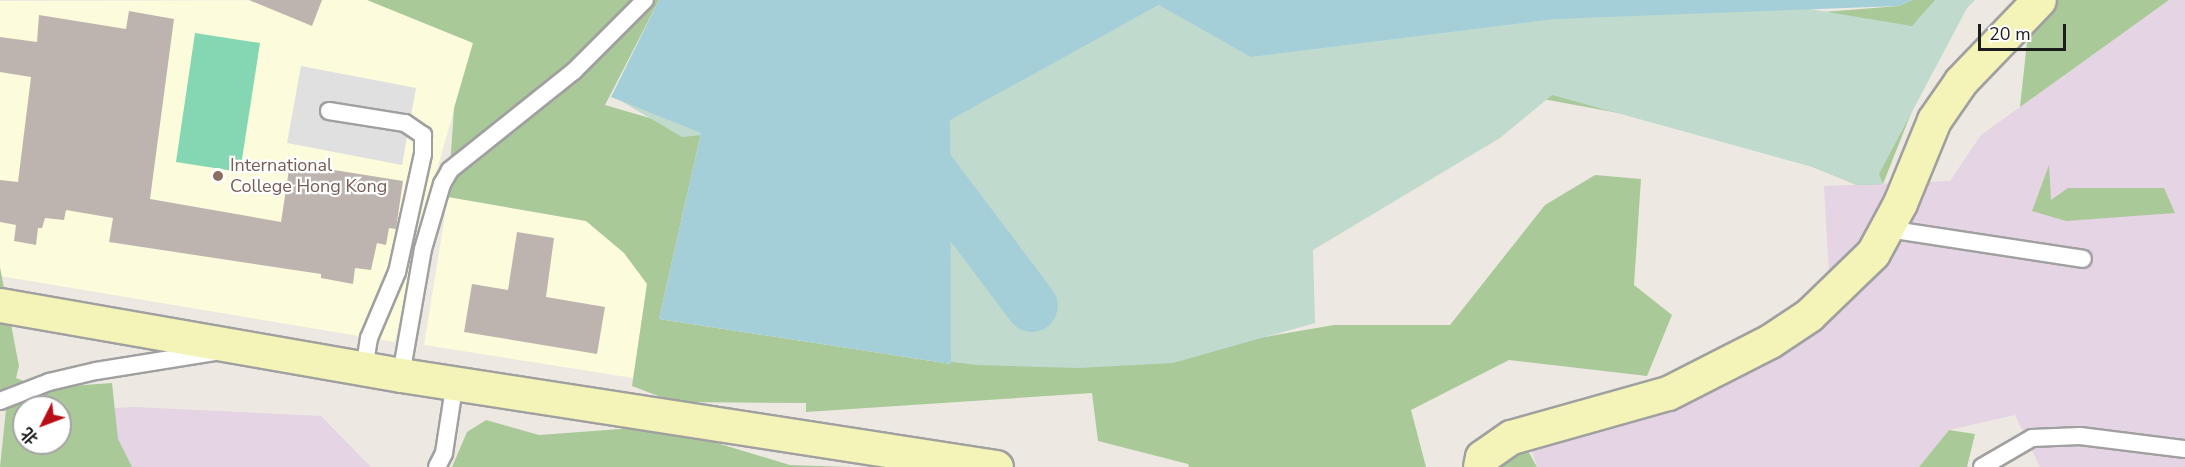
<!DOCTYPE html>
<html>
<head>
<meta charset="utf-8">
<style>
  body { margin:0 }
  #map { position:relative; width:2185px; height:467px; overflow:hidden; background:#ede9e2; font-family:"Nunito Sans","Noto Sans SC",sans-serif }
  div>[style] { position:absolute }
  .industrial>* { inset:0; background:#e5d4e3 }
  .education>* { inset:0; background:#fcfbdb }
  .forest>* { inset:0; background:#aac999 }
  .wetland>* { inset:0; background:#c0dacd }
  .pitch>* { inset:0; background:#85d7b3 }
  .parking>* { inset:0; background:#e0e0e0 }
  .water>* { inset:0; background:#a5cfd8 }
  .river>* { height:52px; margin:-26px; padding:0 26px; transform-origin:26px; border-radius:26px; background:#a5cfd8 }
  .building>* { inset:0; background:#bdb4af }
  .roads { filter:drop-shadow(2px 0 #a0a0a0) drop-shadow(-2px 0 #a0a0a0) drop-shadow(0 2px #a0a0a0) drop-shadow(0 -2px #a0a0a0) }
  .lane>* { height:16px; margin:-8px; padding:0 8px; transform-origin:8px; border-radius:8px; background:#fff }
  .secondary>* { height:33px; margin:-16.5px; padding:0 16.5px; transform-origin:16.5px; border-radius:16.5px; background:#f4f4b8 }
  .dots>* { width:16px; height:16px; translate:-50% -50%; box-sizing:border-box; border:3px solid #fff; border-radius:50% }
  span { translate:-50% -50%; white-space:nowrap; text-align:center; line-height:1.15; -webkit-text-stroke:4.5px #fff; paint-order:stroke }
  .education-label { font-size:18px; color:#785e54 }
  .left { translate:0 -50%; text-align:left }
  .north { position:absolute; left:12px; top:395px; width:60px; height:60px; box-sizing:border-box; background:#fff; border:2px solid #a4a4a4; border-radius:50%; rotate:228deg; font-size:16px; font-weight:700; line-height:24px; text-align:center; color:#1c1c1c }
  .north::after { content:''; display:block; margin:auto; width:21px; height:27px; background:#ba0e16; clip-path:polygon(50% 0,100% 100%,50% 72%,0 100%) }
  .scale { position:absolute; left:1978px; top:24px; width:88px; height:27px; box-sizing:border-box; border:3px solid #1c1c1c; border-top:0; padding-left:8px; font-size:18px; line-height:21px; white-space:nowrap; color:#1c1c1c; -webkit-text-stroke:4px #fff; paint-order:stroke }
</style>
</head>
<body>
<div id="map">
  <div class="industrial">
    <i style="clip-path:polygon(2169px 0,2185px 0,2185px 467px,2040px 467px,2015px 415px,1949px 430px,1919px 467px,1537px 467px,1526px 432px,1696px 382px,1830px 292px,1824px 186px,1950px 181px,1981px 135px)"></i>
    <i style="clip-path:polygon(135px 407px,321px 416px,371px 467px,109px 467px,72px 410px)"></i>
  </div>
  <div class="education">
    <i style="clip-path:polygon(367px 0,473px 43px,416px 244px,395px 342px,0 276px,0 1px)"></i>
    <i style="clip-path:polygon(448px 197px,655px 233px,633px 378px,424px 345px)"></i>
  </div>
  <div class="forest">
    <i style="clip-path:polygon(367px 0,659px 0,605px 105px,701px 133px,659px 319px,951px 364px,950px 120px,1160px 5px,1251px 57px,1899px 6px,1912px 0,1956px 0,1883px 184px,1857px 185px,1732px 134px,1495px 90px,1313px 250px,1229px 343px,1334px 325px,1450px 325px,1545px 205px,1595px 175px,1641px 179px,1634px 285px,1672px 315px,1647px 376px,1509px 360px,1411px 410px,1426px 467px,1189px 467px,1188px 464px,1098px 441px,1092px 393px,806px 412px,806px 403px,674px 402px,632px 386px,647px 284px,624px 253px,586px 221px,448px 197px,454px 108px,473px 43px)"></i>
    <i style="clip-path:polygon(2047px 0,2169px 0,2020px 107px,2030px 14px)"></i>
    <i style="clip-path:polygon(2049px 165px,2051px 200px,2068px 188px,2164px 188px,2175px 213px,2066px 221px,2032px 211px)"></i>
    <i style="clip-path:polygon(evenodd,0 267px,19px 366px,16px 378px,42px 388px,112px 383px,118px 439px,132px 467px,0 467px,6px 410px,0 404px,0 267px,24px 407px,60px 407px,60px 443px,24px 443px,24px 407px)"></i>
    <i style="clip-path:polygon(486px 420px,539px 435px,661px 426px,790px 465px,849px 467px,452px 467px,467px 432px)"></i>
    <i style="clip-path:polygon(1949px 430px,1975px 434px,1967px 467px,1919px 467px)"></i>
    <i style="clip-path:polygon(1523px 442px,1537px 467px,1489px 467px)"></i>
  </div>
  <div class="wetland">
    <i style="clip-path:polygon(1169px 0,1755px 0,1912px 26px,1935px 0,1975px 0,1967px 8px,1879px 174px,1883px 184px,1857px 185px,1816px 168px,1552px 95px,1500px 138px,1313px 250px,1315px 323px,1173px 363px,1079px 368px,977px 365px,873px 352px,712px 134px,682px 137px,621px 101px,656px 41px,942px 216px,966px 206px,926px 151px,903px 59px,1054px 63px)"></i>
  </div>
  <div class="pitch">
    <i style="clip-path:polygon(195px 33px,260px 43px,240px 172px,176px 162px)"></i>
  </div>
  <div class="parking">
    <i style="clip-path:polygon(301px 66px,416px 88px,402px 165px,287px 143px)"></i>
  </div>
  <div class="water">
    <i style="clip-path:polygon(659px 0,1912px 0,1899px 6px,1554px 19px,1251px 57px,1159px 5px,950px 120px,951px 364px,659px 319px,701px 133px,611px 97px)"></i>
  </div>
  <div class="river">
    <i style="left:909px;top:0;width:128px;rotate:95.4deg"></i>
    <i style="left:897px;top:127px;width:224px;rotate:53deg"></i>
  </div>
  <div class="building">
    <i style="clip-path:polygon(249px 0,322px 0,312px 26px)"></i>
    <i style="clip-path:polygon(129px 11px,174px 19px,150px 199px,281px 222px,290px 163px,403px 181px,396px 229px,389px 228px,386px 245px,377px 243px,371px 270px,355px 268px,353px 284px,321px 278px,321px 274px,109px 242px,113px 218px,66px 210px,64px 220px,45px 218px,42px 228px,38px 228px,36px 245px,14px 241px,16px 225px,0 222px,0 180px,18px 182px,31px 77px,0 72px,0 37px,37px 42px,39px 15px,126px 29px)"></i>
    <i style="clip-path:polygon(517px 232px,554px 238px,546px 297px,605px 307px,597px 354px,464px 332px,472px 284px,508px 290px)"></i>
  </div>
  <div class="roads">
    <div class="lane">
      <i style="left:329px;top:111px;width:77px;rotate:9deg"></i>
      <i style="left:405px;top:123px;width:22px;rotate:34deg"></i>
      <i style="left:423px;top:135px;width:19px;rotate:90deg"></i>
      <i style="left:423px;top:154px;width:121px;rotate:102.4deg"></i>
      <i style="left:397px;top:272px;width:72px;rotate:113deg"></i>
      <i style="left:369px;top:338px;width:31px;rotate:99deg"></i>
      <i style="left:1888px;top:229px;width:197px;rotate:8.7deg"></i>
      <i style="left:401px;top:375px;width:128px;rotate:-80.1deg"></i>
      <i style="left:423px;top:249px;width:68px;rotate:-73.7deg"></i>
      <i style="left:442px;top:184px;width:16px;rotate:-60deg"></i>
      <i style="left:450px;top:170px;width:159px;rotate:-38.6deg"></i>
      <i style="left:574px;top:71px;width:100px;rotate:-45deg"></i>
      <i style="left:0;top:401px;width:53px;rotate:-21.2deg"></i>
      <i style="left:49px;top:382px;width:48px;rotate:-13.2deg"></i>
      <i style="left:96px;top:371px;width:120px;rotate:-9.1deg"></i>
      <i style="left:437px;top:467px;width:16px;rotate:-63deg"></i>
      <i style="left:444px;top:453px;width:73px;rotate:-81.3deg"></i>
      <i style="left:1982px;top:467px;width:58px;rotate:-30.1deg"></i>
      <i style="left:2032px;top:438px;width:48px;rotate:-2.4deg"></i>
      <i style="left:2080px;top:436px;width:106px;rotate:7.1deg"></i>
    </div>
    <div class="secondary">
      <i style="left:0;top:305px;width:407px;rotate:9.9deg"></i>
      <i style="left:401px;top:375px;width:602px;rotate:8.79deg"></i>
      <i style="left:1480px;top:467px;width:10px;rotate:-79deg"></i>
      <i style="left:1482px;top:457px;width:35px;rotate:-35deg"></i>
      <i style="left:1511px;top:437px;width:163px;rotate:-15.7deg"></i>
      <i style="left:1668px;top:393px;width:114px;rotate:-27deg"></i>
      <i style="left:1770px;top:341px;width:47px;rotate:-33.7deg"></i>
      <i style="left:1809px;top:315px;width:89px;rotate:-44.1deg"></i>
      <i style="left:1873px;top:253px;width:57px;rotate:-61.6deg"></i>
      <i style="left:1900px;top:203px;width:90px;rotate:-67.7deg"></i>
      <i style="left:1934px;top:120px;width:47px;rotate:-55.3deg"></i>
      <i style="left:1961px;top:81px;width:112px;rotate:-46.1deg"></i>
    </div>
  </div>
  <div class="dots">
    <i style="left:218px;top:176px;background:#8d6e63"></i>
  </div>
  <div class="education-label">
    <span class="left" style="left:230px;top:176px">International<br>College Hong Kong</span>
  </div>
  <div class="north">北</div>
  <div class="scale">20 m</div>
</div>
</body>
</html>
